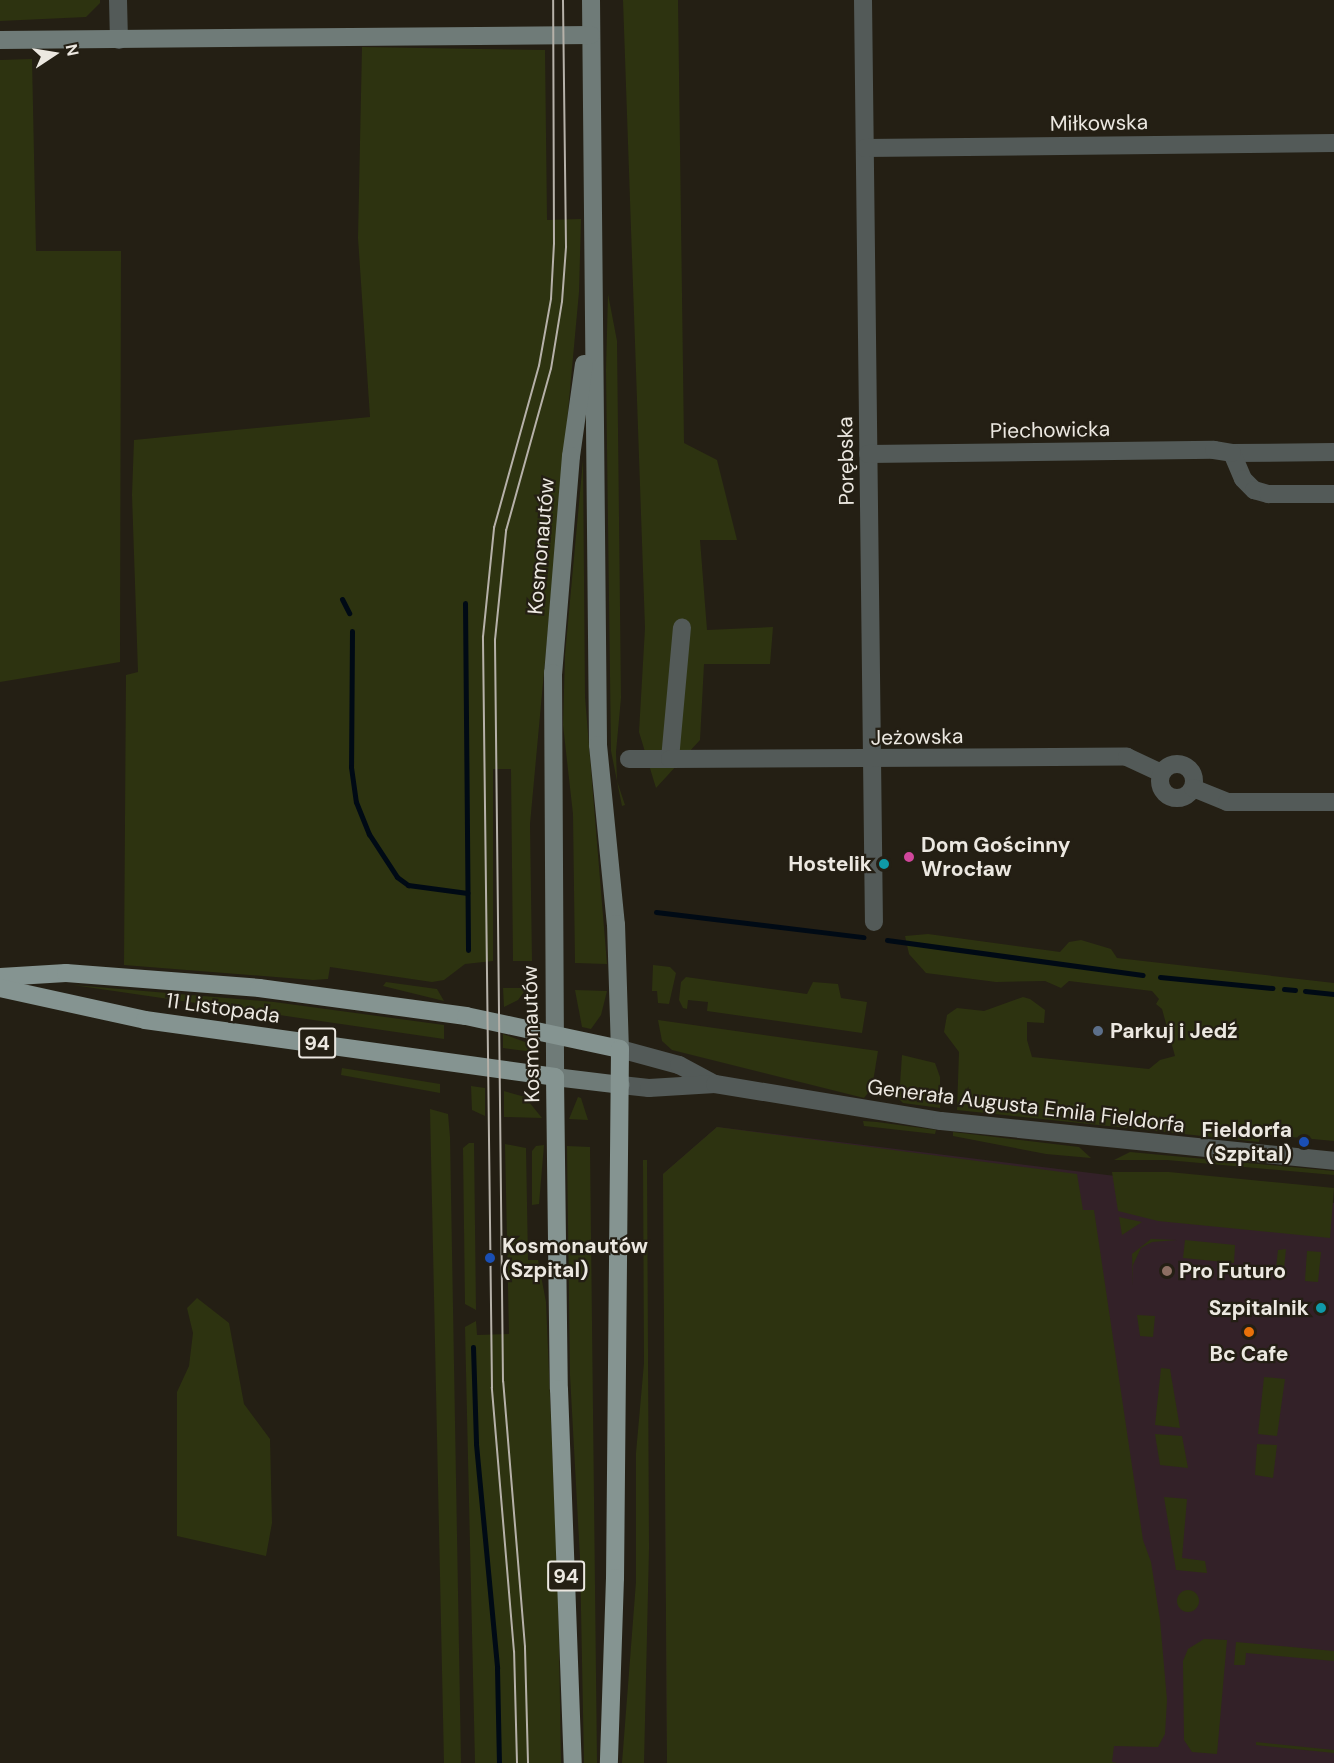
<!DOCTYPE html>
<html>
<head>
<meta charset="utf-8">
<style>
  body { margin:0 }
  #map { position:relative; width:1334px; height:1763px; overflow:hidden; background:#241f14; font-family:"DM Sans",sans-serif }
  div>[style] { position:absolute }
  .medical>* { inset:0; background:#332128 }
  .green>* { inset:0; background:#2d3310 }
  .round { border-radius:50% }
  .stream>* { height:5px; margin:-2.5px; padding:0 2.5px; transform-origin:2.5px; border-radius:2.5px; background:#000a15 }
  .street>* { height:18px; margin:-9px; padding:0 9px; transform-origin:9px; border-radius:9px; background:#535a58 }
  .street>.ring { margin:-9px; padding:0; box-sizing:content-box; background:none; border:18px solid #535a58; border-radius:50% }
  .secondary>* { height:18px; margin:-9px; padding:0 9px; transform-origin:9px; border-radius:9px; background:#6f7b78 }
  .primary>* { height:18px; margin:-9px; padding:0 9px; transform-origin:9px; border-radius:9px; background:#859491 }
  .tram>* { height:1.5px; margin:-0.75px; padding:0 0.75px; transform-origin:0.75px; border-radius:0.75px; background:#b6b1a9 }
  .dots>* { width:16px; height:16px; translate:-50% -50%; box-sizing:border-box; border:3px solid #241f14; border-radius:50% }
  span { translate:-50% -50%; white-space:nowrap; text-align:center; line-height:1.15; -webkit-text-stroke:4.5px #241f14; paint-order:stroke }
  .shield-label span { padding:2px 4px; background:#241f14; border:2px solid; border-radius:4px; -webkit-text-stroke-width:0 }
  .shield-label { font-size:20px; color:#ece8e1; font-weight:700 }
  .street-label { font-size:21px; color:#ece8e1 }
  .poi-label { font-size:21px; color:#ece8e1; font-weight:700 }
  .left { translate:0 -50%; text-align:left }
  .right { translate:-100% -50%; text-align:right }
  .north { position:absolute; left:24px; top:24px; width:60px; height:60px; -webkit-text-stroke:4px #241f14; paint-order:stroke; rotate:78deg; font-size:16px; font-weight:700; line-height:24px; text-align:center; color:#ece8e1 }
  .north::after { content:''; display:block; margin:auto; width:21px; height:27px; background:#ece8e1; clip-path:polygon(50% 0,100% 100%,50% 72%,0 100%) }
</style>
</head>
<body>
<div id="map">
  <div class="medical">
    <i style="clip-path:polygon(717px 1127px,1334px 1203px,1334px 1763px,667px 1763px,663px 1174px)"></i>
  </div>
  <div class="green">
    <i style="clip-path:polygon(0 0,100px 0,100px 3px,86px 17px,0 21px)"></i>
    <i style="clip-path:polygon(623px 0,678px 0,684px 443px,717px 460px,737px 540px,700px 540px,707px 630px,773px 627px,770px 664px,704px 664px,700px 740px,656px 788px,639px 732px,645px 628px)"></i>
    <i style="clip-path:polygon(362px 47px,545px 50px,547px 220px,581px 219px,579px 292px,530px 824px,532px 961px,513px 961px,511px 769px,493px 769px,493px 961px,465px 964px,444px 980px,432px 982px,330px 967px,328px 979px,313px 980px,124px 965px,126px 675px,138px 672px,132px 495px,134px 440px,370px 417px,358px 238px)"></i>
    <i style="clip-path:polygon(32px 59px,36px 251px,121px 251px,120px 662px,0 682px,0 60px)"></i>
    <i style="clip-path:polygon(608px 294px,617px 341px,621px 698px,616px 752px,617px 781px,625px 805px,622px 806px,611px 751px,606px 370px)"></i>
    <i style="clip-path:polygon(583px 460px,585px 697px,607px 964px,575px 963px,573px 814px,563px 725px,565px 655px)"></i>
    <i style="clip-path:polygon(928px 934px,1060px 952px,1069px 942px,1081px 940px,1111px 949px,1117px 958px,1334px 983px,1334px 1141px,1260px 1134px,1259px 1142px,957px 1110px,959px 1052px,944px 1032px,947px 1015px,957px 1008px,984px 1011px,1023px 997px,1030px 999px,1045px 1010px,1044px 1023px,1027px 1022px,1027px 1040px,1032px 1057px,1149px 1069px,1160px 1060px,1175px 1056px,1162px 1009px,1156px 1004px,1159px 999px,1152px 991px,1069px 981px,1061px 988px,1045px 981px,996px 982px,926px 973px,909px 954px,905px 936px)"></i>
    <i style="clip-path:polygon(653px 965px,670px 967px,676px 973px,669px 1004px,658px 1003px,657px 991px,652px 991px)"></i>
    <i style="clip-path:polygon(686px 977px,807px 994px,813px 982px,838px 984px,841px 998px,867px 1002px,862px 1033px,707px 1011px,708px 1002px,688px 1000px,687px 1009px,683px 1008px,679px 1000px,681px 982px)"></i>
    <i style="clip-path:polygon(386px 982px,437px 989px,444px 1001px,383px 986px)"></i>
    <i style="clip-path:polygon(73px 985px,274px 1002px,444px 1025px,444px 1039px)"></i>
    <i style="clip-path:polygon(503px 988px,527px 988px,518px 1000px,504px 1007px)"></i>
    <i style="clip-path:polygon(575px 990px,607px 991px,601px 1015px,591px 1029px,582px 1027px)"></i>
    <i style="clip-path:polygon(658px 1020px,878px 1051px,872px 1088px,864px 1098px,672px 1050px,662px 1041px)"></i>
    <i style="clip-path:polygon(503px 1034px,533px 1045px,541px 1053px,503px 1048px)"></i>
    <i style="clip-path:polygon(902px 1055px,935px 1063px,940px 1077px,940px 1108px,903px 1103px,899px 1099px)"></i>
    <i style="clip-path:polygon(342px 1068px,440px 1084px,440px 1093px,341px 1075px)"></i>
    <i style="clip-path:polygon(471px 1086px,485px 1088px,485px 1116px,472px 1110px)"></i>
    <i style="clip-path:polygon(504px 1091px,525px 1097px,542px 1118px,504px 1117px)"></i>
    <i style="clip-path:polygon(578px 1097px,581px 1098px,588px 1120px,569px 1119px)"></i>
    <i style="clip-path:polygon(430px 1109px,448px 1114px,450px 1137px,461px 1763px,444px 1763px)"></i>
    <i style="clip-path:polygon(863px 1121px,877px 1122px,936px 1130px,935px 1134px,864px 1126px)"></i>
    <i style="clip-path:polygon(717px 1127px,1077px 1174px,1083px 1210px,1094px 1210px,1143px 1540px,1151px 1562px,1160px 1620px,1167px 1700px,1165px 1734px,1158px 1747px,1114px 1746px,1112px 1762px,1117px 1763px,667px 1763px,663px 1174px)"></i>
    <i style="clip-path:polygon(953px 1132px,1079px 1147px,1091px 1158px,1046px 1154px,953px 1136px)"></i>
    <i style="clip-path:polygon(469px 1143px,474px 1143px,476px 1310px,465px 1304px,463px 1148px)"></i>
    <i style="clip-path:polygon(505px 1144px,526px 1148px,528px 1260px,538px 1260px,546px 1302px,558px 1590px,561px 1763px,475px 1763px,465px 1327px,476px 1321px,477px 1335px,509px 1334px)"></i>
    <i style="clip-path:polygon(544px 1145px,539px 1204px,532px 1205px,532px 1151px,536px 1146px)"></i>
    <i style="clip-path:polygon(567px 1146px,590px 1147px,597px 1763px,584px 1763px,580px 1558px,570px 1375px)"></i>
    <i style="clip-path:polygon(1130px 1152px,1334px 1171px,1334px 1175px,1167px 1160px,1114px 1160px)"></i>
    <i style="clip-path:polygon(643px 1160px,647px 1160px,649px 1548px,644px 1763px,622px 1763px,636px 1582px,636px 1453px,644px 1363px)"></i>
    <i style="clip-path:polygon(1112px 1172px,1169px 1172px,1334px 1188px,1330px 1238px,1158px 1221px,1118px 1211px)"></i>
    <i style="clip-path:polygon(1119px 1217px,1128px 1219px,1142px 1222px,1122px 1235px)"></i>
    <i style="clip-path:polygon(1151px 1239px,1177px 1240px,1152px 1242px,1141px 1248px,1133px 1265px,1133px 1286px,1132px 1254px)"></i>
    <i style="clip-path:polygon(1185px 1240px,1235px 1245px,1234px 1263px,1183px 1258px)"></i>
    <i style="clip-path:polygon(1286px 1249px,1283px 1279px,1279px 1279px,1275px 1277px,1278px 1250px)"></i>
    <i style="clip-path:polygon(1307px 1251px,1321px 1252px,1318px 1282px,1305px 1281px)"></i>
    <i style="clip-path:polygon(197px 1298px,229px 1323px,244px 1404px,270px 1439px,272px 1523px,266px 1556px,177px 1536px,177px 1392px,189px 1366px,193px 1333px,187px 1308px)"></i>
    <i style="clip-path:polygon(1137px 1315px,1155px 1316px,1153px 1337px,1140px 1336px)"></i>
    <i style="clip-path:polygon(1161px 1368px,1170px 1369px,1180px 1428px,1155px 1425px)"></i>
    <i style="clip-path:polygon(1264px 1377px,1285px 1379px,1277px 1436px,1258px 1434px)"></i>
    <i style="clip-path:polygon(1155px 1434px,1182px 1436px,1188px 1468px,1160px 1465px)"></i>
    <i style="clip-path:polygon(1257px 1444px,1277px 1445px,1273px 1478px,1255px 1475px)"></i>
    <i style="clip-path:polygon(1164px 1497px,1187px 1499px,1182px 1558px,1205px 1561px,1207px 1573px,1176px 1570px)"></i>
    <i class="round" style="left:1177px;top:1590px;width:22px;height:22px"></i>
    <i style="clip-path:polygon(1204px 1639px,1227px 1640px,1217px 1754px,1192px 1752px,1184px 1740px,1183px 1661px,1188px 1649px)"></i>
    <i style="clip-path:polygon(1236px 1642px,1334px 1651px,1334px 1661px,1246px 1653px,1245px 1665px,1234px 1665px)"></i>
    <i style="clip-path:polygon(1256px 1742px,1334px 1750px,1334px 1753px,1256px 1745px)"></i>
  </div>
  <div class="stream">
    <i style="left:342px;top:599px;width:16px;rotate:63deg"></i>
    <i style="left:465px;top:603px;width:347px;rotate:89.5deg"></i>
    <i style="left:352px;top:631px;width:136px;rotate:90.4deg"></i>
    <i style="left:351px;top:767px;width:35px;rotate:82deg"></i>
    <i style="left:356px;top:802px;width:35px;rotate:68deg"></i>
    <i style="left:369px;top:834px;width:51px;rotate:56.9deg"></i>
    <i style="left:397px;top:877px;width:14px;rotate:36deg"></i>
    <i style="left:408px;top:885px;width:60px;rotate:7.7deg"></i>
    <i style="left:656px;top:912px;width:209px;rotate:6.9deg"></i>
    <i style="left:887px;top:940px;width:258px;rotate:7.8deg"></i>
    <i style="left:1160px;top:977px;width:113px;rotate:5.6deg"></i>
    <i style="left:1284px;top:989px;width:11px;rotate:5deg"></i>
    <i style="left:1305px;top:991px;width:29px;rotate:6deg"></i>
    <i style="left:473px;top:1347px;width:97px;rotate:88.2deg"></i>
    <i style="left:476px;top:1444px;width:225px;rotate:84.6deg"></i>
    <i style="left:497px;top:1668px;width:95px;rotate:88.8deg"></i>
  </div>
  <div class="street">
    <i style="left:118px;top:0;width:40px;rotate:88.6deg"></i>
    <i style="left:863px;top:0;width:922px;rotate:89.32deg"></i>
    <i style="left:865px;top:148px;width:469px;rotate:-0.6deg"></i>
    <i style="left:1334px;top:452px;width:102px;rotate:179.4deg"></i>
    <i style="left:1232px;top:453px;width:28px;rotate:67deg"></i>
    <i style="left:1243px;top:479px;width:16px;rotate:45deg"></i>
    <i style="left:1254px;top:490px;width:15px;rotate:16deg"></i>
    <i style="left:1268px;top:494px;width:66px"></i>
    <i style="left:868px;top:454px;width:346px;rotate:-0.7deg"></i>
    <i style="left:1214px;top:450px;width:18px;rotate:9deg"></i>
    <i style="left:629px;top:759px;width:41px"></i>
    <i style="left:670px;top:759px;width:132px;rotate:-84.8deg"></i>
    <i style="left:670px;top:759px;width:457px;rotate:-0.3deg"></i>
    <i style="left:1127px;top:757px;width:38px;rotate:25deg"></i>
    <i class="ring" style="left:1160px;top:764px;width:16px;height:16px"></i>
    <i style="left:1193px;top:788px;width:37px;rotate:22deg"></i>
    <i style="left:1227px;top:802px;width:107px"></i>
    <i style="left:620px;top:1049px;width:61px;rotate:15.2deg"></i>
    <i style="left:679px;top:1065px;width:38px;rotate:28deg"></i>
    <i style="left:621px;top:1085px;width:28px;rotate:6deg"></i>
    <i style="left:649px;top:1088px;width:66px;rotate:-3.5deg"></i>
    <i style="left:715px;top:1084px;width:229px;rotate:9.3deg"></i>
    <i style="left:941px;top:1121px;width:395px;rotate:5.8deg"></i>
  </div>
  <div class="secondary">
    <i style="left:591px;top:0;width:745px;rotate:89.46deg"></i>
    <i style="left:598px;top:745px;width:180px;rotate:84.3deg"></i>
    <i style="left:616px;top:924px;width:125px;rotate:88.2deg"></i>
    <i style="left:0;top:40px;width:591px;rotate:-0.48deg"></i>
    <i style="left:584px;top:364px;width:93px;rotate:98deg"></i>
    <i style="left:571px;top:456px;width:218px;rotate:94.7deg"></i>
    <i style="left:553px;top:673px;width:404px;rotate:89.7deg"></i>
    <i style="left:555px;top:1077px;width:66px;rotate:6.9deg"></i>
  </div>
  <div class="primary">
    <i style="left:0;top:977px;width:66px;rotate:-3.5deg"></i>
    <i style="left:66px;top:973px;width:194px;rotate:4.4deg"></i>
    <i style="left:259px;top:988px;width:209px;rotate:7.7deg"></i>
    <i style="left:466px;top:1016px;width:157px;rotate:12.1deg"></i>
    <i style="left:620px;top:1049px;width:529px;rotate:90.54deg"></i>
    <i style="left:615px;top:1578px;width:185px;rotate:91.9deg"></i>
    <i style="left:0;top:988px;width:148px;rotate:12.4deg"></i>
    <i style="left:145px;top:1020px;width:414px;rotate:7.9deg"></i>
    <i style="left:555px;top:1077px;width:312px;rotate:89.3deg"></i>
    <i style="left:559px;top:1389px;width:374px;rotate:87.9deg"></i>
  </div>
  <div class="tram">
    <i style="left:517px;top:1763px;width:111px;rotate:-91.5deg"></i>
    <i style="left:514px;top:1652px;width:265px;rotate:-94.8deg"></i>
    <i style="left:492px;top:1388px;width:751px;rotate:-90.69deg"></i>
    <i style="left:483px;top:637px;width:110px;rotate:-84.2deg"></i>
    <i style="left:494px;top:528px;width:168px;rotate:-74.5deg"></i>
    <i style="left:539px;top:366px;width:68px;rotate:-79.8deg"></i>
    <i style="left:551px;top:299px;width:55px;rotate:-86.9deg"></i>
    <i style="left:554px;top:244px;width:244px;rotate:-90.2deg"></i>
    <i style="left:528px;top:1763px;width:116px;rotate:-91.5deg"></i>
    <i style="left:525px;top:1647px;width:266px;rotate:-94.7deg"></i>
    <i style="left:503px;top:1382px;width:742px;rotate:-90.62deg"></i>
    <i style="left:495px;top:640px;width:110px;rotate:-84.2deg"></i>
    <i style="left:506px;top:531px;width:168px;rotate:-74.5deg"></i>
    <i style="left:551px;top:369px;width:68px;rotate:-80.7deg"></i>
    <i style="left:562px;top:302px;width:55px;rotate:-85.8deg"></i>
    <i style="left:566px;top:247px;width:247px;rotate:-90.7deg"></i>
  </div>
  <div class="dots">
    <i style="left:909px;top:857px;background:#d1479c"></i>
    <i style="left:884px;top:864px;background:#0f9aa8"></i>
    <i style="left:1098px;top:1031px;background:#5c6f8a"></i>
    <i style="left:1304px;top:1142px;background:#1a4fb4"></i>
    <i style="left:490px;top:1258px;background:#1a4fb4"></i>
    <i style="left:1167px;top:1271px;background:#8d6e63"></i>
    <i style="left:1321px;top:1308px;background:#0f9aa8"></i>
    <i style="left:1249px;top:1332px;background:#e8710a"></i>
  </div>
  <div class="shield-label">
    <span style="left:317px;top:1043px">94</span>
    <span style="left:566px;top:1576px">94</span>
  </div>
  <div class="street-label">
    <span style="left:1099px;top:123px;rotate:-1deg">Miłkowska</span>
    <span style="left:1050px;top:430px;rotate:-1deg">Piechowicka</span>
    <span style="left:846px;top:461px;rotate:-91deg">Porębska</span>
    <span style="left:541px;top:546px;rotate:-85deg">Kosmonautów</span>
    <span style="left:917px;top:737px;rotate:-1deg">Jeżowska</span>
    <span style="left:223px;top:1008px;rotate:8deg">11 Listopada</span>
    <span style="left:531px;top:1034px;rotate:-91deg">Kosmonautów</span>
    <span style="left:1026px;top:1106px;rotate:7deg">Generała Augusta Emila Fieldorfa</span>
  </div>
  <div class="poi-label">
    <span class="left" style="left:921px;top:857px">Dom Gościnny<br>Wrocław</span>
    <span class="right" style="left:872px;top:864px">Hostelik</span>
    <span class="left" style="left:1110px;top:1031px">Parkuj i Jedź</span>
    <span class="right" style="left:1292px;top:1142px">Fieldorfa<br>(Szpital)</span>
    <span class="left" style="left:502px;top:1258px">Kosmonautów<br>(Szpital)</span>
    <span class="left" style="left:1179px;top:1271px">Pro Futuro</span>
    <span class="right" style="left:1309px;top:1308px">Szpitalnik</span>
    <span style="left:1249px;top:1354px">Bc Cafe</span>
  </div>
  <div class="north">N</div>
</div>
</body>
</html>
